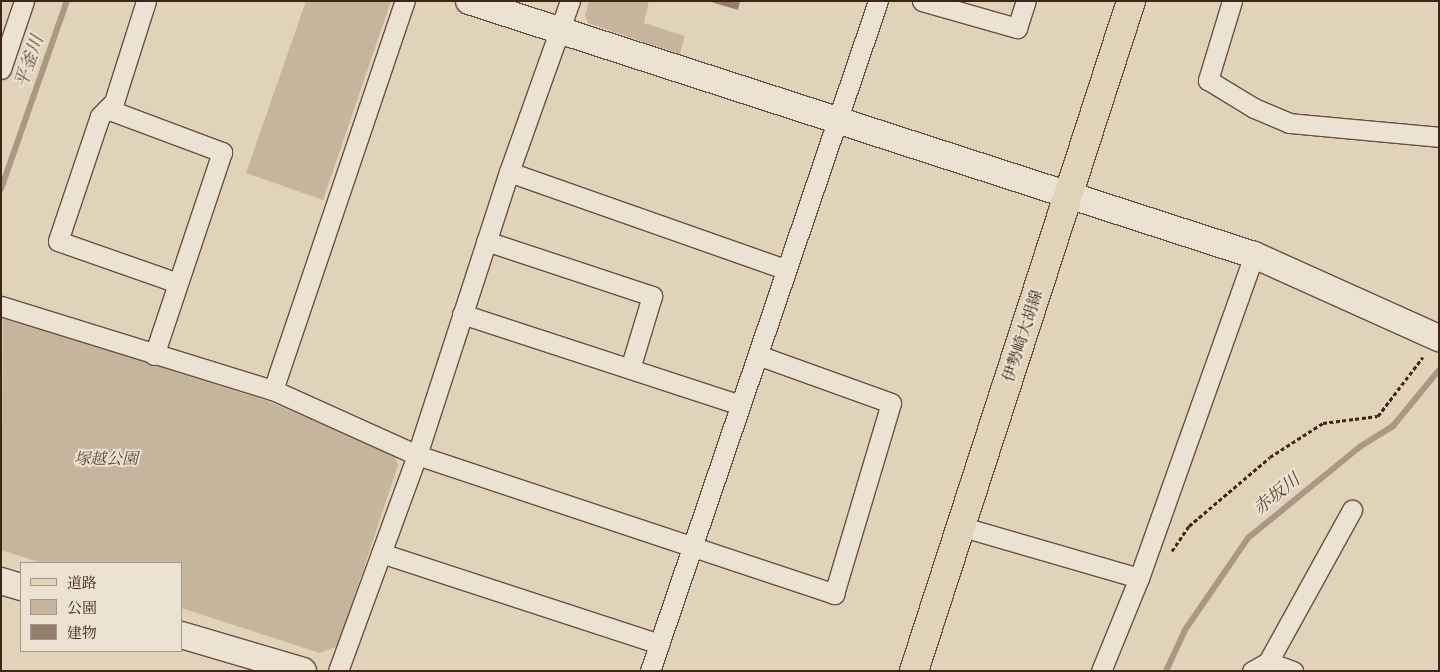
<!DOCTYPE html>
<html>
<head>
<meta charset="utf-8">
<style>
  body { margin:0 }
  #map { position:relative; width:1440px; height:672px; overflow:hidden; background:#e1d3b9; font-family:"IM FELL Double Pica","Noto Serif JP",serif }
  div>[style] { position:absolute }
  .green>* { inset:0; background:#c5b59d }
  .stream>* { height:6px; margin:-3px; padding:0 3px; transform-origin:3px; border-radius:3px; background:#aa9882 }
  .building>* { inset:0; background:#937f6b }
  .path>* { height:3px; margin-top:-1.5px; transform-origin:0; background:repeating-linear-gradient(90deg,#3f2517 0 4px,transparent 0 6.5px) }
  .roads { filter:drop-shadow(1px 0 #685040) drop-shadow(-1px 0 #685040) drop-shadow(0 1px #685040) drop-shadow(0 -1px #685040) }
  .street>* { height:19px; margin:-9.5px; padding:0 9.5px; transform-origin:9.5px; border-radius:9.5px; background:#ece2d2 }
  .secondary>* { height:26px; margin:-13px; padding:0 13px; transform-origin:13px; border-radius:13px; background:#ece2d2 }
  .primary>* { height:28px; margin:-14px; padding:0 14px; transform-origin:14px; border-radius:14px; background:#e1d3b9 }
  span { translate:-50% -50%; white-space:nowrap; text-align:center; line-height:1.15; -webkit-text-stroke:4px #ece2d2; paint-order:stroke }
  .street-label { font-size:16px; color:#3f2517 }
  .park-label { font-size:16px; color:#604938; font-style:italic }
  .water-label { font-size:18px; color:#5f4837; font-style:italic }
  .frame { position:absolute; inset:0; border:2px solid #3f2517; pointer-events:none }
  .legend { position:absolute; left:20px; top:562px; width:162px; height:90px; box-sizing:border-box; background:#ece2d2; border:1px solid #a79687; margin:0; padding:6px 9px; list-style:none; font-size:15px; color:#3f2517 }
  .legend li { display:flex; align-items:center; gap:10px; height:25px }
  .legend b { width:25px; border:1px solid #a79687 }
</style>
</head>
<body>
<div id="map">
  <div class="green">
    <i style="clip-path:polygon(306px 1px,391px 1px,323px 200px,246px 173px)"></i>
    <i style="clip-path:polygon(589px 1px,649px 1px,644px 23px,685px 36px,680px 54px,588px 23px,585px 15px)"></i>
    <i style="clip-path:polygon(3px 317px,265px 400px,393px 453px,398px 465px,338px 646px,320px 653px,181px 608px,181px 563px,42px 563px,1px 550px)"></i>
  </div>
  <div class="stream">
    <i style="left:1px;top:189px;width:199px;rotate:-70.7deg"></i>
    <i style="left:1166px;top:671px;width:45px;rotate:-65.1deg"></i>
    <i style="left:1185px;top:630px;width:112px;rotate:-55.6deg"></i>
    <i style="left:1248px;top:538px;width:146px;rotate:-39.2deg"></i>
    <i style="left:1361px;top:446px;width:38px;rotate:-32deg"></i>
    <i style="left:1393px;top:426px;width:72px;rotate:-50.6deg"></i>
  </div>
  <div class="building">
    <i style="clip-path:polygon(708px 1px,740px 1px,738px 10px)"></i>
  </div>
  <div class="path">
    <i style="left:1172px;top:551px;width:30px;rotate:-56deg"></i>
    <i style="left:1189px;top:526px;width:106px;rotate:-40.4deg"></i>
    <i style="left:1270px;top:457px;width:63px;rotate:-32.7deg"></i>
    <i style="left:1323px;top:423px;width:55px;rotate:-7.3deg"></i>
    <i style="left:1378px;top:416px;width:74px;rotate:-52.7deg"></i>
  </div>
  <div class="roads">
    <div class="street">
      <i style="left:146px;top:1px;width:106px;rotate:107.6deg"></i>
      <i style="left:114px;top:102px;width:20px;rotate:135deg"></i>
      <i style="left:100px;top:116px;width:132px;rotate:108.6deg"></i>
      <i style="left:58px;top:241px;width:127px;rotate:19.3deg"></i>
      <i style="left:922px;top:1px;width:99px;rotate:15.9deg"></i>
      <i style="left:1017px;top:28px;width:28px;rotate:-72deg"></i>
      <i style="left:1232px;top:1px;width:83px;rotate:106.9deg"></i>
      <i style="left:1208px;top:80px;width:54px;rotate:31.3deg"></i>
      <i style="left:1254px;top:108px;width:38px;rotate:23deg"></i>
      <i style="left:1289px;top:123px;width:151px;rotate:5.3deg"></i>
      <i style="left:1px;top:69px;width:72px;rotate:-71.3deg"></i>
      <i style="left:107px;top:109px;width:123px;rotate:20.5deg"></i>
      <i style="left:222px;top:152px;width:214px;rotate:108.5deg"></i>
      <i style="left:509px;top:172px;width:293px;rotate:19.4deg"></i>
      <i style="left:486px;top:241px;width:175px;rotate:18.3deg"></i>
      <i style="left:652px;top:296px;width:76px;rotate:106.8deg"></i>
      <i style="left:1px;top:306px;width:285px;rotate:17.2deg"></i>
      <i style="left:273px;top:390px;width:158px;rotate:24.3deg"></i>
      <i style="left:417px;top:455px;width:440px;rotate:18.4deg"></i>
      <i style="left:834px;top:594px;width:199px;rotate:-73.4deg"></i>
      <i style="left:891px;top:403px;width:141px;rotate:-160.2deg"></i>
      <i style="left:462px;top:314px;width:293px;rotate:18.1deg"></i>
      <i style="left:273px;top:390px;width:411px;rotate:-71.3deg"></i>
      <i style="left:963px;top:527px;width:183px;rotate:16.2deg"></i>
      <i style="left:381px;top:553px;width:293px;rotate:18.1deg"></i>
      <i style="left:1268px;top:662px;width:27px;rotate:20deg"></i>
      <i style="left:338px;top:671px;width:230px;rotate:-69.9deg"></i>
      <i style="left:417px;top:455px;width:298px;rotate:-72deg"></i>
      <i style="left:509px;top:172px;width:182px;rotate:-70.4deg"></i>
      <i style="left:650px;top:671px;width:708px;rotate:-71.21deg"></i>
      <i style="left:1101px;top:671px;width:100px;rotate:-67.8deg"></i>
      <i style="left:1139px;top:578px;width:343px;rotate:-70.4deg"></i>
      <i style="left:1252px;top:671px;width:18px;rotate:-29deg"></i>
      <i style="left:1268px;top:662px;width:174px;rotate:-61.1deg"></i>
    </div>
    <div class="secondary">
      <i style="left:469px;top:1px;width:825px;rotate:17.93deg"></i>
      <i style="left:1254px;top:255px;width:203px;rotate:24.2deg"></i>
      <i style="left:1px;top:581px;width:21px;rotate:17deg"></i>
      <i style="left:181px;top:635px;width:127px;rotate:16.4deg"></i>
    </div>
    <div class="primary">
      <i style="left:914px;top:671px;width:704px;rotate:-72.05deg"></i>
    </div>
  </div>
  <div class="street-label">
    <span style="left:1023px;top:336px;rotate:-72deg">伊勢崎大胡線</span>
  </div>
  <div class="park-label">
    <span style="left:106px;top:459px">塚越公園</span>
  </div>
  <div class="water-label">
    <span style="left:30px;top:62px;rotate:-71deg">平釜川</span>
    <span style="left:1277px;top:495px;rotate:-39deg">赤坂川</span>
  </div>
  <div class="frame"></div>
  <ul class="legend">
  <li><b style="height:6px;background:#e1d3b9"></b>道路</li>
  <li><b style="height:14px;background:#c5b59d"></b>公園</li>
  <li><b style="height:14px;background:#937f6b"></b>建物</li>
  </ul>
</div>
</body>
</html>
